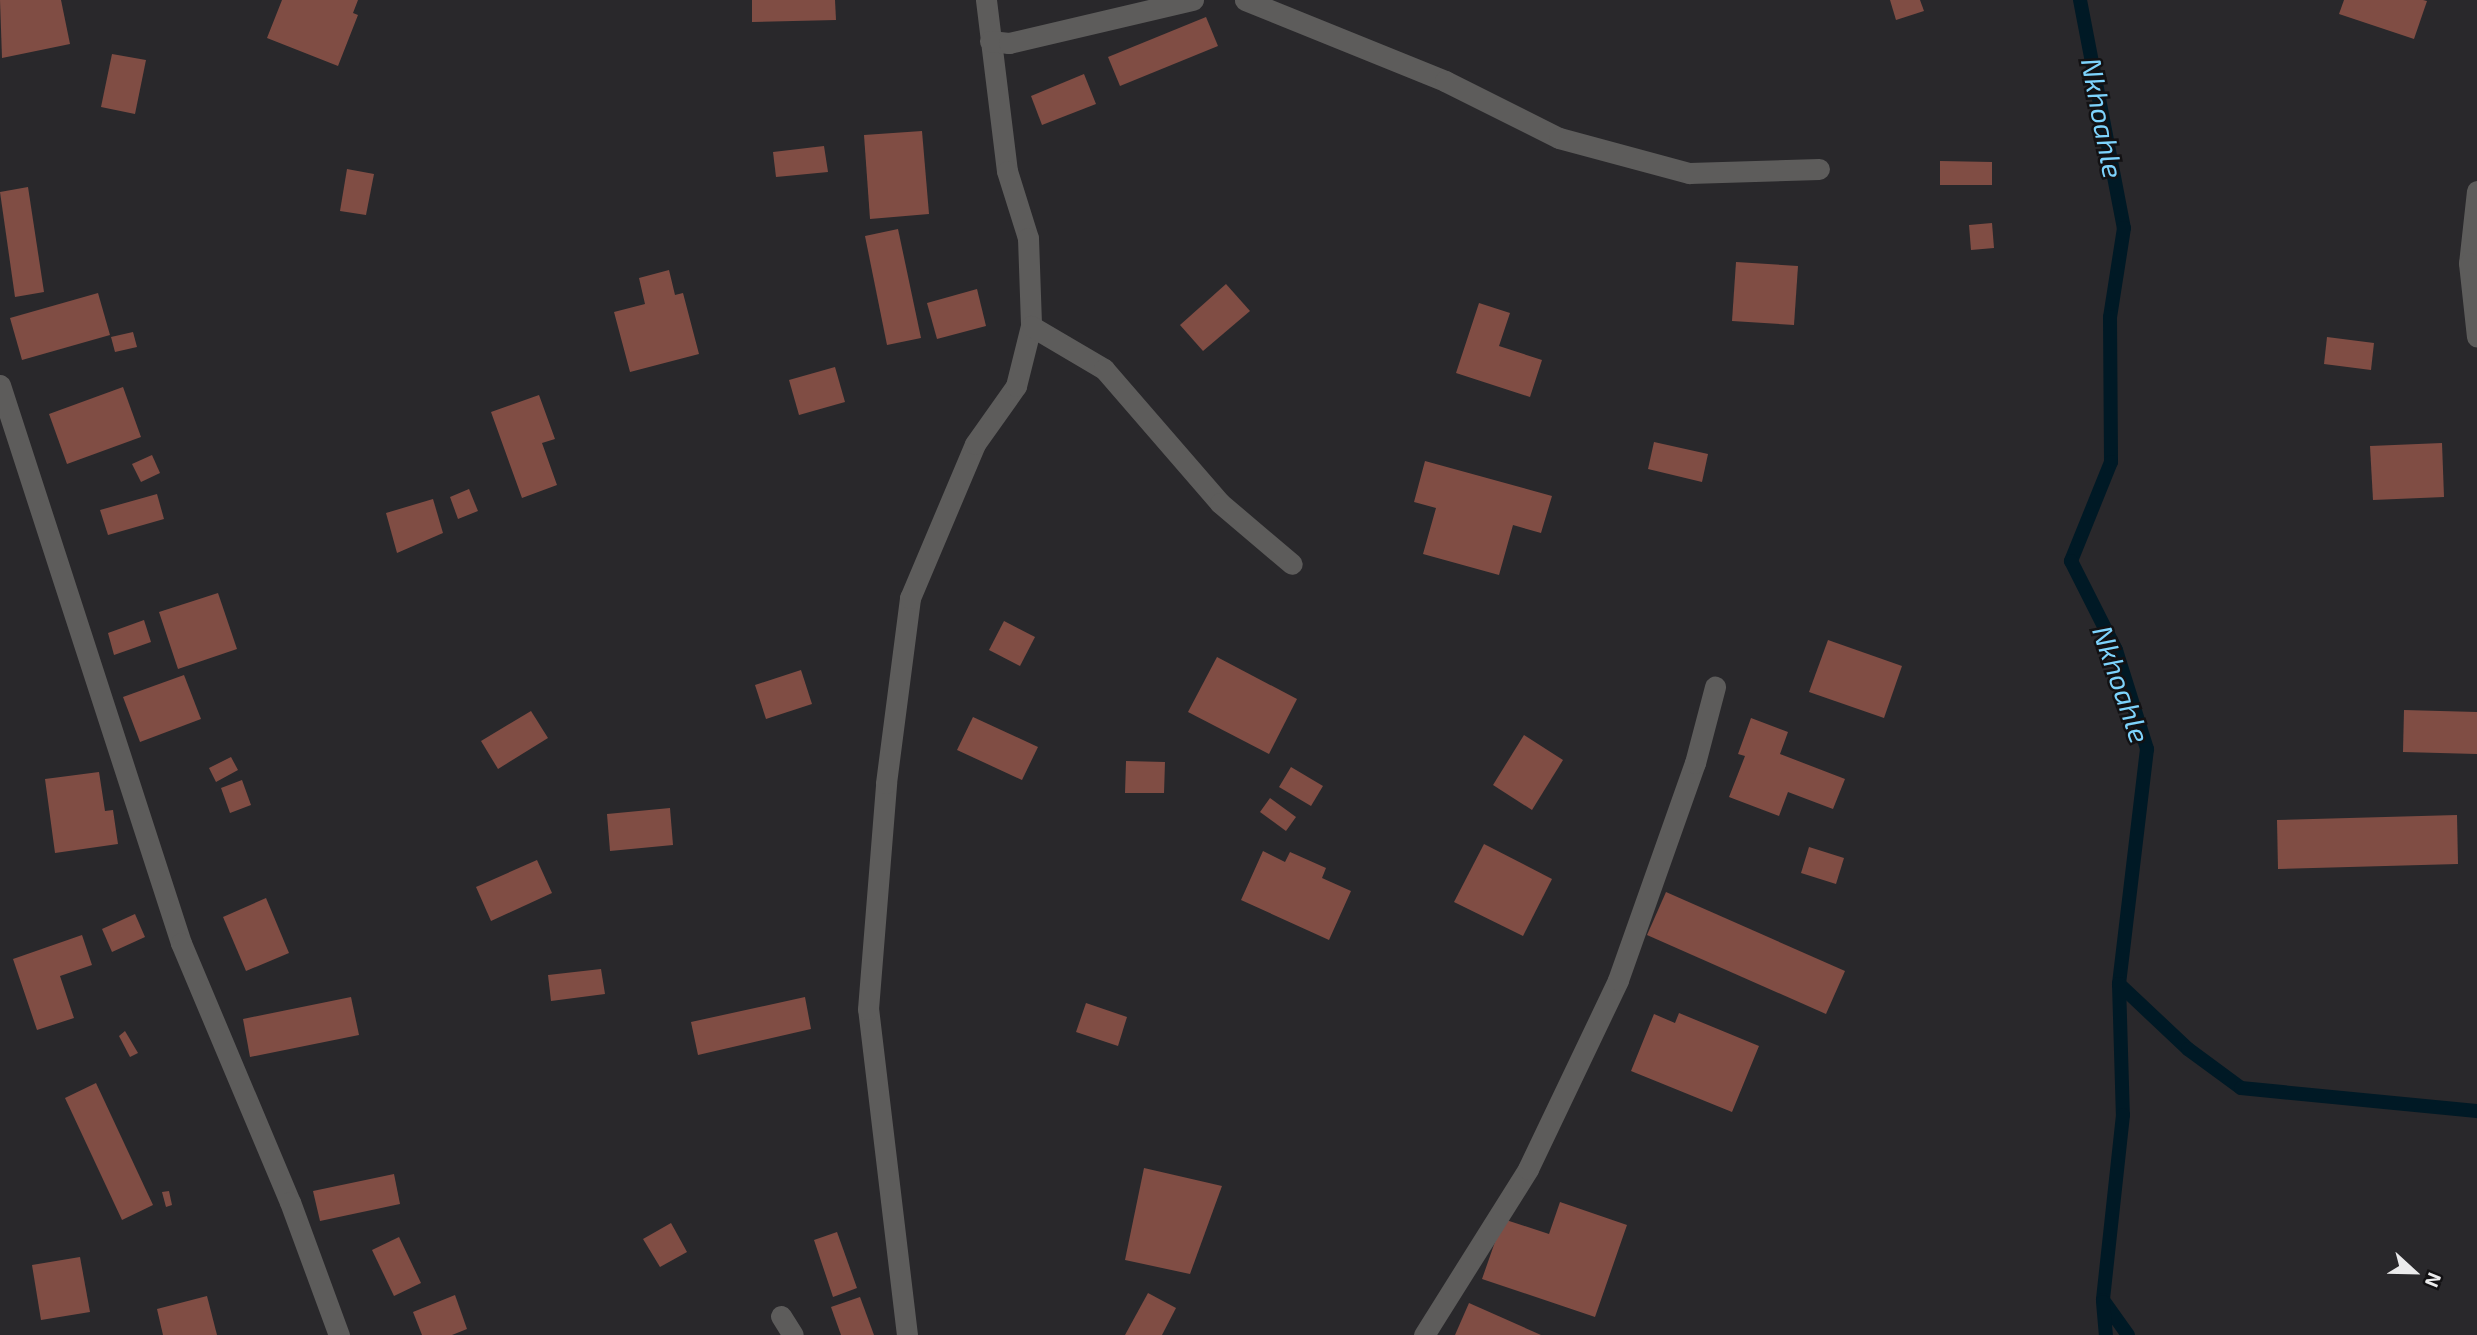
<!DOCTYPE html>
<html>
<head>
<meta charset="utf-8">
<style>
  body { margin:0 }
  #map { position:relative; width:2477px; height:1335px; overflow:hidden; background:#29282b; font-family:"Exo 2",sans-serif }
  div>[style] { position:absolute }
  .stream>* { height:14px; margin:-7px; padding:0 7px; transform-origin:7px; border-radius:7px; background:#001925 }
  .building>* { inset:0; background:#804d44 }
  .minor>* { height:21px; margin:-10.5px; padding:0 10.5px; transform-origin:10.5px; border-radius:10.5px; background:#5d5c5b }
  span { translate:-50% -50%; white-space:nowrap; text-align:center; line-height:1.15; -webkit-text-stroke:5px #121113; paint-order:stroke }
  .water-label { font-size:28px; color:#7dd3fc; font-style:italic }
  .north { position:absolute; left:2379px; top:1237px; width:70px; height:70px; -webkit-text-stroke:5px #121113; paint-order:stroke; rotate:112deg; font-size:19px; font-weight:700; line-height:28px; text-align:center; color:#ebebec }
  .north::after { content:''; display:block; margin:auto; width:24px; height:32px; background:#ebebec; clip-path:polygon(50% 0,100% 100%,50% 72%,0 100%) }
</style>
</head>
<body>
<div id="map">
  <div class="stream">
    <i style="left:2080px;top:0;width:232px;rotate:79.1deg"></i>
    <i style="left:2124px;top:228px;width:90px;rotate:98.9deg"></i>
    <i style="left:2110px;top:317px;width:145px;rotate:89.6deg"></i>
    <i style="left:2111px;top:462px;width:107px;rotate:112deg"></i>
    <i style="left:2071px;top:561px;width:100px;rotate:63.2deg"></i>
    <i style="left:2116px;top:650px;width:104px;rotate:72.6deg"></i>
    <i style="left:2147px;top:749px;width:237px;rotate:96.8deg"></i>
    <i style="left:2119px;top:984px;width:131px;rotate:88.3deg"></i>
    <i style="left:2123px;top:1115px;width:186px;rotate:96.2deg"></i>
    <i style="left:2103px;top:1300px;width:43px;rotate:54.5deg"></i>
    <i style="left:2119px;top:984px;width:95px;rotate:43.3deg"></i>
    <i style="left:2188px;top:1049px;width:66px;rotate:36.3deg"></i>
    <i style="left:2241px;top:1088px;width:237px;rotate:5.6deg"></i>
    <i style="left:2103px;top:1302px;width:33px;rotate:85deg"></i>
  </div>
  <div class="building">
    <i style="clip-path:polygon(0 0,61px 0,70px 44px,2px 58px)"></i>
    <i style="clip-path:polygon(282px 0,358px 0,353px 13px,358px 15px,338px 66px,267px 38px)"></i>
    <i style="clip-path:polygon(752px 0,835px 0,836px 20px,752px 22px)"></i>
    <i style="clip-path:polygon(1890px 0,1920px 0,1924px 11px,1896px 20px)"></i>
    <i style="clip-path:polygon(2344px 0,2423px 0,2427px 1px,2414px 39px,2339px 14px)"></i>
    <i style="clip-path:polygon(1206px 17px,1218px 46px,1120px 86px,1108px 57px)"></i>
    <i style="clip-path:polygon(112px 54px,146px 60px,135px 114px,101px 107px)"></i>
    <i style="clip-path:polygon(1084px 74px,1096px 104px,1042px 125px,1031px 96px)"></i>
    <i style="clip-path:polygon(922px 131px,929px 214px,870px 219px,864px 135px)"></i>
    <i style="clip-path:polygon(824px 146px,828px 172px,776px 177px,773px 152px)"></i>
    <i style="clip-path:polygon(1940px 161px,1992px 162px,1992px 185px,1940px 185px)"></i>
    <i style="clip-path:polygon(347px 169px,374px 174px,366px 215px,340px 211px)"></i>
    <i style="clip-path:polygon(28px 187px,44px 292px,15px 297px,0 192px)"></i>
    <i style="clip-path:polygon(1992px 223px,1994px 248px,1971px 250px,1969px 225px)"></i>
    <i style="clip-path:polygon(898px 229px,921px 338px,887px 345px,865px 236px)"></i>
    <i style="clip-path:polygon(1736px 262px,1798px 266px,1794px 325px,1732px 321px)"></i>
    <i style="clip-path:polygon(669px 270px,675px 295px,683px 293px,699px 354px,630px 372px,614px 312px,645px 304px,639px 278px)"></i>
    <i style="clip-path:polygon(1226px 284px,1250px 311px,1203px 351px,1180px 325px)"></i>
    <i style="clip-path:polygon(977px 289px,986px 326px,937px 339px,927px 303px)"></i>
    <i style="clip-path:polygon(98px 293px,110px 335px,22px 360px,10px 318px)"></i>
    <i style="clip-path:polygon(1479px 303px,1510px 313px,1499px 346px,1542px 360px,1530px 397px,1456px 373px)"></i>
    <i style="clip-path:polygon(133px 332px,137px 347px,115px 352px,111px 337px)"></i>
    <i style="clip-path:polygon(2327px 337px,2374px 343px,2371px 370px,2324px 364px)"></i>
    <i style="clip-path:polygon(835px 367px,845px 402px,799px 415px,789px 380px)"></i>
    <i style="clip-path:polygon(123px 387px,141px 437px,67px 464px,49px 414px)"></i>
    <i style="clip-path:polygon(539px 395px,555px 439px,542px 443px,557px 485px,522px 498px,491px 412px)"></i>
    <i style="clip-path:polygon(1654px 442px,1708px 454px,1702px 482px,1648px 469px)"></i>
    <i style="clip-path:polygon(2442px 443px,2444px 497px,2373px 500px,2370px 446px)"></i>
    <i style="clip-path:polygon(152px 455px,160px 473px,141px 482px,132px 464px)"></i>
    <i style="clip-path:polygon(1425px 461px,1552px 496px,1541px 533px,1513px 525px,1499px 575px,1423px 554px,1436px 508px,1414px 502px)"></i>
    <i style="clip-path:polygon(469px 489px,478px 511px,458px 519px,450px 497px)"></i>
    <i style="clip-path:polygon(157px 494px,164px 519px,108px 535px,100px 510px)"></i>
    <i style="clip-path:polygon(433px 499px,443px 533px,397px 553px,386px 513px)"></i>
    <i style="clip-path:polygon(218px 593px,237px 649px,178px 669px,159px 612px)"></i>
    <i style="clip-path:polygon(144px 620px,151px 642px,114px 655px,108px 633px)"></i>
    <i style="clip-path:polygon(1004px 621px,1035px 637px,1020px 666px,989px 650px)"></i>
    <i style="clip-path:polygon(1828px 640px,1902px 666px,1884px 718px,1809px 692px)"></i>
    <i style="clip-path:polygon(1217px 657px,1297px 699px,1269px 754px,1188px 712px)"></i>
    <i style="clip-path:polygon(801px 670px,812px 704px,766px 719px,755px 685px)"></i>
    <i style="clip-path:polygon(184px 675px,201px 719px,140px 742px,123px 697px)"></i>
    <i style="clip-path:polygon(2404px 710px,2477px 712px,2477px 754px,2403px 752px)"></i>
    <i style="clip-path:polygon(531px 711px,548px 738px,498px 769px,481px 741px)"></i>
    <i style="clip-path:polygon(973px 717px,1038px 747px,1022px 780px,957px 750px)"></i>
    <i style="clip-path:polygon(1751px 718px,1788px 732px,1780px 754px,1845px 779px,1833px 809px,1788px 792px,1779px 816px,1729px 797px,1745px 756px,1738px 754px)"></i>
    <i style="clip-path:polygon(1524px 735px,1563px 760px,1532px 810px,1493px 785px)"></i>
    <i style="clip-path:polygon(231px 757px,238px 770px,216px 782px,209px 768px)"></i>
    <i style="clip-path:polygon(1126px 761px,1165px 762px,1164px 793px,1125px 793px)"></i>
    <i style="clip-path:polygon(1291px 767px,1323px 786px,1311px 806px,1279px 787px)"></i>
    <i style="clip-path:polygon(99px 772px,105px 811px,113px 810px,118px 844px,55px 853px,45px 779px)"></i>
    <i style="clip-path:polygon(242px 780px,251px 805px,230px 813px,221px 788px)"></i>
    <i style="clip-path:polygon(1270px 798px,1296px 817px,1286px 831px,1260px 812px)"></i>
    <i style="clip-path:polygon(670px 808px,673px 845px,610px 851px,607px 814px)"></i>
    <i style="clip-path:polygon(2457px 815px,2458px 864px,2278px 869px,2277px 820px)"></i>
    <i style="clip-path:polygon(1484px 844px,1552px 879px,1523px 936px,1454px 902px)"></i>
    <i style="clip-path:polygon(1809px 847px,1844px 858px,1836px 884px,1801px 873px)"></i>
    <i style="clip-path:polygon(1263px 851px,1285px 862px,1290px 852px,1326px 868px,1322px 878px,1351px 891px,1329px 940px,1241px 900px)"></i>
    <i style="clip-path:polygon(537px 860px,552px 893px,491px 921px,476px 887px)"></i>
    <i style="clip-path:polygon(1666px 892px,1845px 971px,1826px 1014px,1647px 935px)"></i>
    <i style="clip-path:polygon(266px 898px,289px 953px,246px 971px,223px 917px)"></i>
    <i style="clip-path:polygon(135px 914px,145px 937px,112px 952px,102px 929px)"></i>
    <i style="clip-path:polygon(82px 935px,92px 965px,60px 976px,74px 1018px,37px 1030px,13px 959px)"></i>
    <i style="clip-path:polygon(601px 969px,605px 994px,551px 1001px,548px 975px)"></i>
    <i style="clip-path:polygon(351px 997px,359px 1035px,250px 1057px,243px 1019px)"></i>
    <i style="clip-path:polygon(805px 997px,811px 1029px,698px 1055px,691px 1022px)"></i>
    <i style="clip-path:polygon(1086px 1003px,1127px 1017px,1118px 1046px,1076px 1032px)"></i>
    <i style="clip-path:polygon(1679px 1013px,1759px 1046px,1732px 1112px,1631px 1071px,1654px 1014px,1675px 1023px)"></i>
    <i style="clip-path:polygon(125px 1031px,138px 1053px,130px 1057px,119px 1036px)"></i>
    <i style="clip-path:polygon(96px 1083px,153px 1205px,122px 1220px,65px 1098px)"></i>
    <i style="clip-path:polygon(1144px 1168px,1222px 1186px,1190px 1274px,1125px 1260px)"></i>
    <i style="clip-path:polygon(394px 1174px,400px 1204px,320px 1221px,313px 1191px)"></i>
    <i style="clip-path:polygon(169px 1191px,172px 1205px,166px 1207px,162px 1192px)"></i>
    <i style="clip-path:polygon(1560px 1202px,1627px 1225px,1595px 1317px,1482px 1279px,1503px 1219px,1549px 1234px)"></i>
    <i style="clip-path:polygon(671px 1223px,687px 1252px,660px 1267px,643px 1239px)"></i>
    <i style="clip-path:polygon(837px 1232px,857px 1288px,833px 1297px,814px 1240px)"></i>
    <i style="clip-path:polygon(399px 1237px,421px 1283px,394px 1296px,372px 1250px)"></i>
    <i style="clip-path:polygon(80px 1257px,90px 1312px,41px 1320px,32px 1265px)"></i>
    <i style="clip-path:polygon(1148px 1293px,1176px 1308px,1162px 1335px,1125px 1335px)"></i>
    <i style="clip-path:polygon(455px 1295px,467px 1329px,452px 1335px,422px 1335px,413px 1312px)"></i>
    <i style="clip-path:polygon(207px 1296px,217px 1335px,163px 1335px,157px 1309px)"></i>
    <i style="clip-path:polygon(860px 1297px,874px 1335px,841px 1335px,831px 1307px)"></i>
    <i style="clip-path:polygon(1469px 1303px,1541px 1335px,1455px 1335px)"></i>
  </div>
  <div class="minor">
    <i style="left:986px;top:0;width:172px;rotate:83deg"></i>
    <i style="left:1007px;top:171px;width:70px;rotate:72.6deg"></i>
    <i style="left:1028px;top:238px;width:88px;rotate:88deg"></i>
    <i style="left:1245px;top:0;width:216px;rotate:22deg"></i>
    <i style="left:1445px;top:81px;width:127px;rotate:26.6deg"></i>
    <i style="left:1559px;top:138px;width:135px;rotate:15.1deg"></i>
    <i style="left:1689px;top:173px;width:130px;rotate:-1.8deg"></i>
    <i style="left:990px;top:41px;width:19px;rotate:6deg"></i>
    <i style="left:1009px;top:43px;width:189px;rotate:-13.2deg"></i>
    <i style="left:2477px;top:191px;width:72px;rotate:96.3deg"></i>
    <i style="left:2469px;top:263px;width:74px;rotate:83.8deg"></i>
    <i style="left:0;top:385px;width:587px;rotate:72.03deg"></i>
    <i style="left:181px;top:943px;width:281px;rotate:67.2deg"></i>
    <i style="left:290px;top:1202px;width:142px;rotate:69.8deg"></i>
    <i style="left:781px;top:1316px;width:22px;rotate:58deg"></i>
    <i style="left:907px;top:1335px;width:328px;rotate:-96.8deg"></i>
    <i style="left:868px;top:1009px;width:227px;rotate:-85.4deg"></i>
    <i style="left:886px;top:783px;width:187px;rotate:-82.6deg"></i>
    <i style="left:910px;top:598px;width:167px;rotate:-67.1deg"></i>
    <i style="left:975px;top:444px;width:71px;rotate:-54.7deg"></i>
    <i style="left:1016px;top:386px;width:62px;rotate:-76deg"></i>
    <i style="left:1031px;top:326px;width:85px;rotate:30.5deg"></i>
    <i style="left:1104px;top:369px;width:177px;rotate:49.1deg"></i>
    <i style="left:1220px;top:503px;width:94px;rotate:40.3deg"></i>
    <i style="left:1424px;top:1335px;width:196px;rotate:-57.9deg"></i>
    <i style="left:1528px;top:1169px;width:209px;rotate:-64.5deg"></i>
    <i style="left:1618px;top:980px;width:230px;rotate:-70.5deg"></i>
    <i style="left:1695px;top:763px;width:79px;rotate:-75.3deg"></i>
  </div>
  <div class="water-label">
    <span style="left:2103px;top:118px;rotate:79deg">Nkhoahle</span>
    <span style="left:2122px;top:684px;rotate:71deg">Nkhoahle</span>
  </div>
  <div class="north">N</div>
</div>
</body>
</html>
